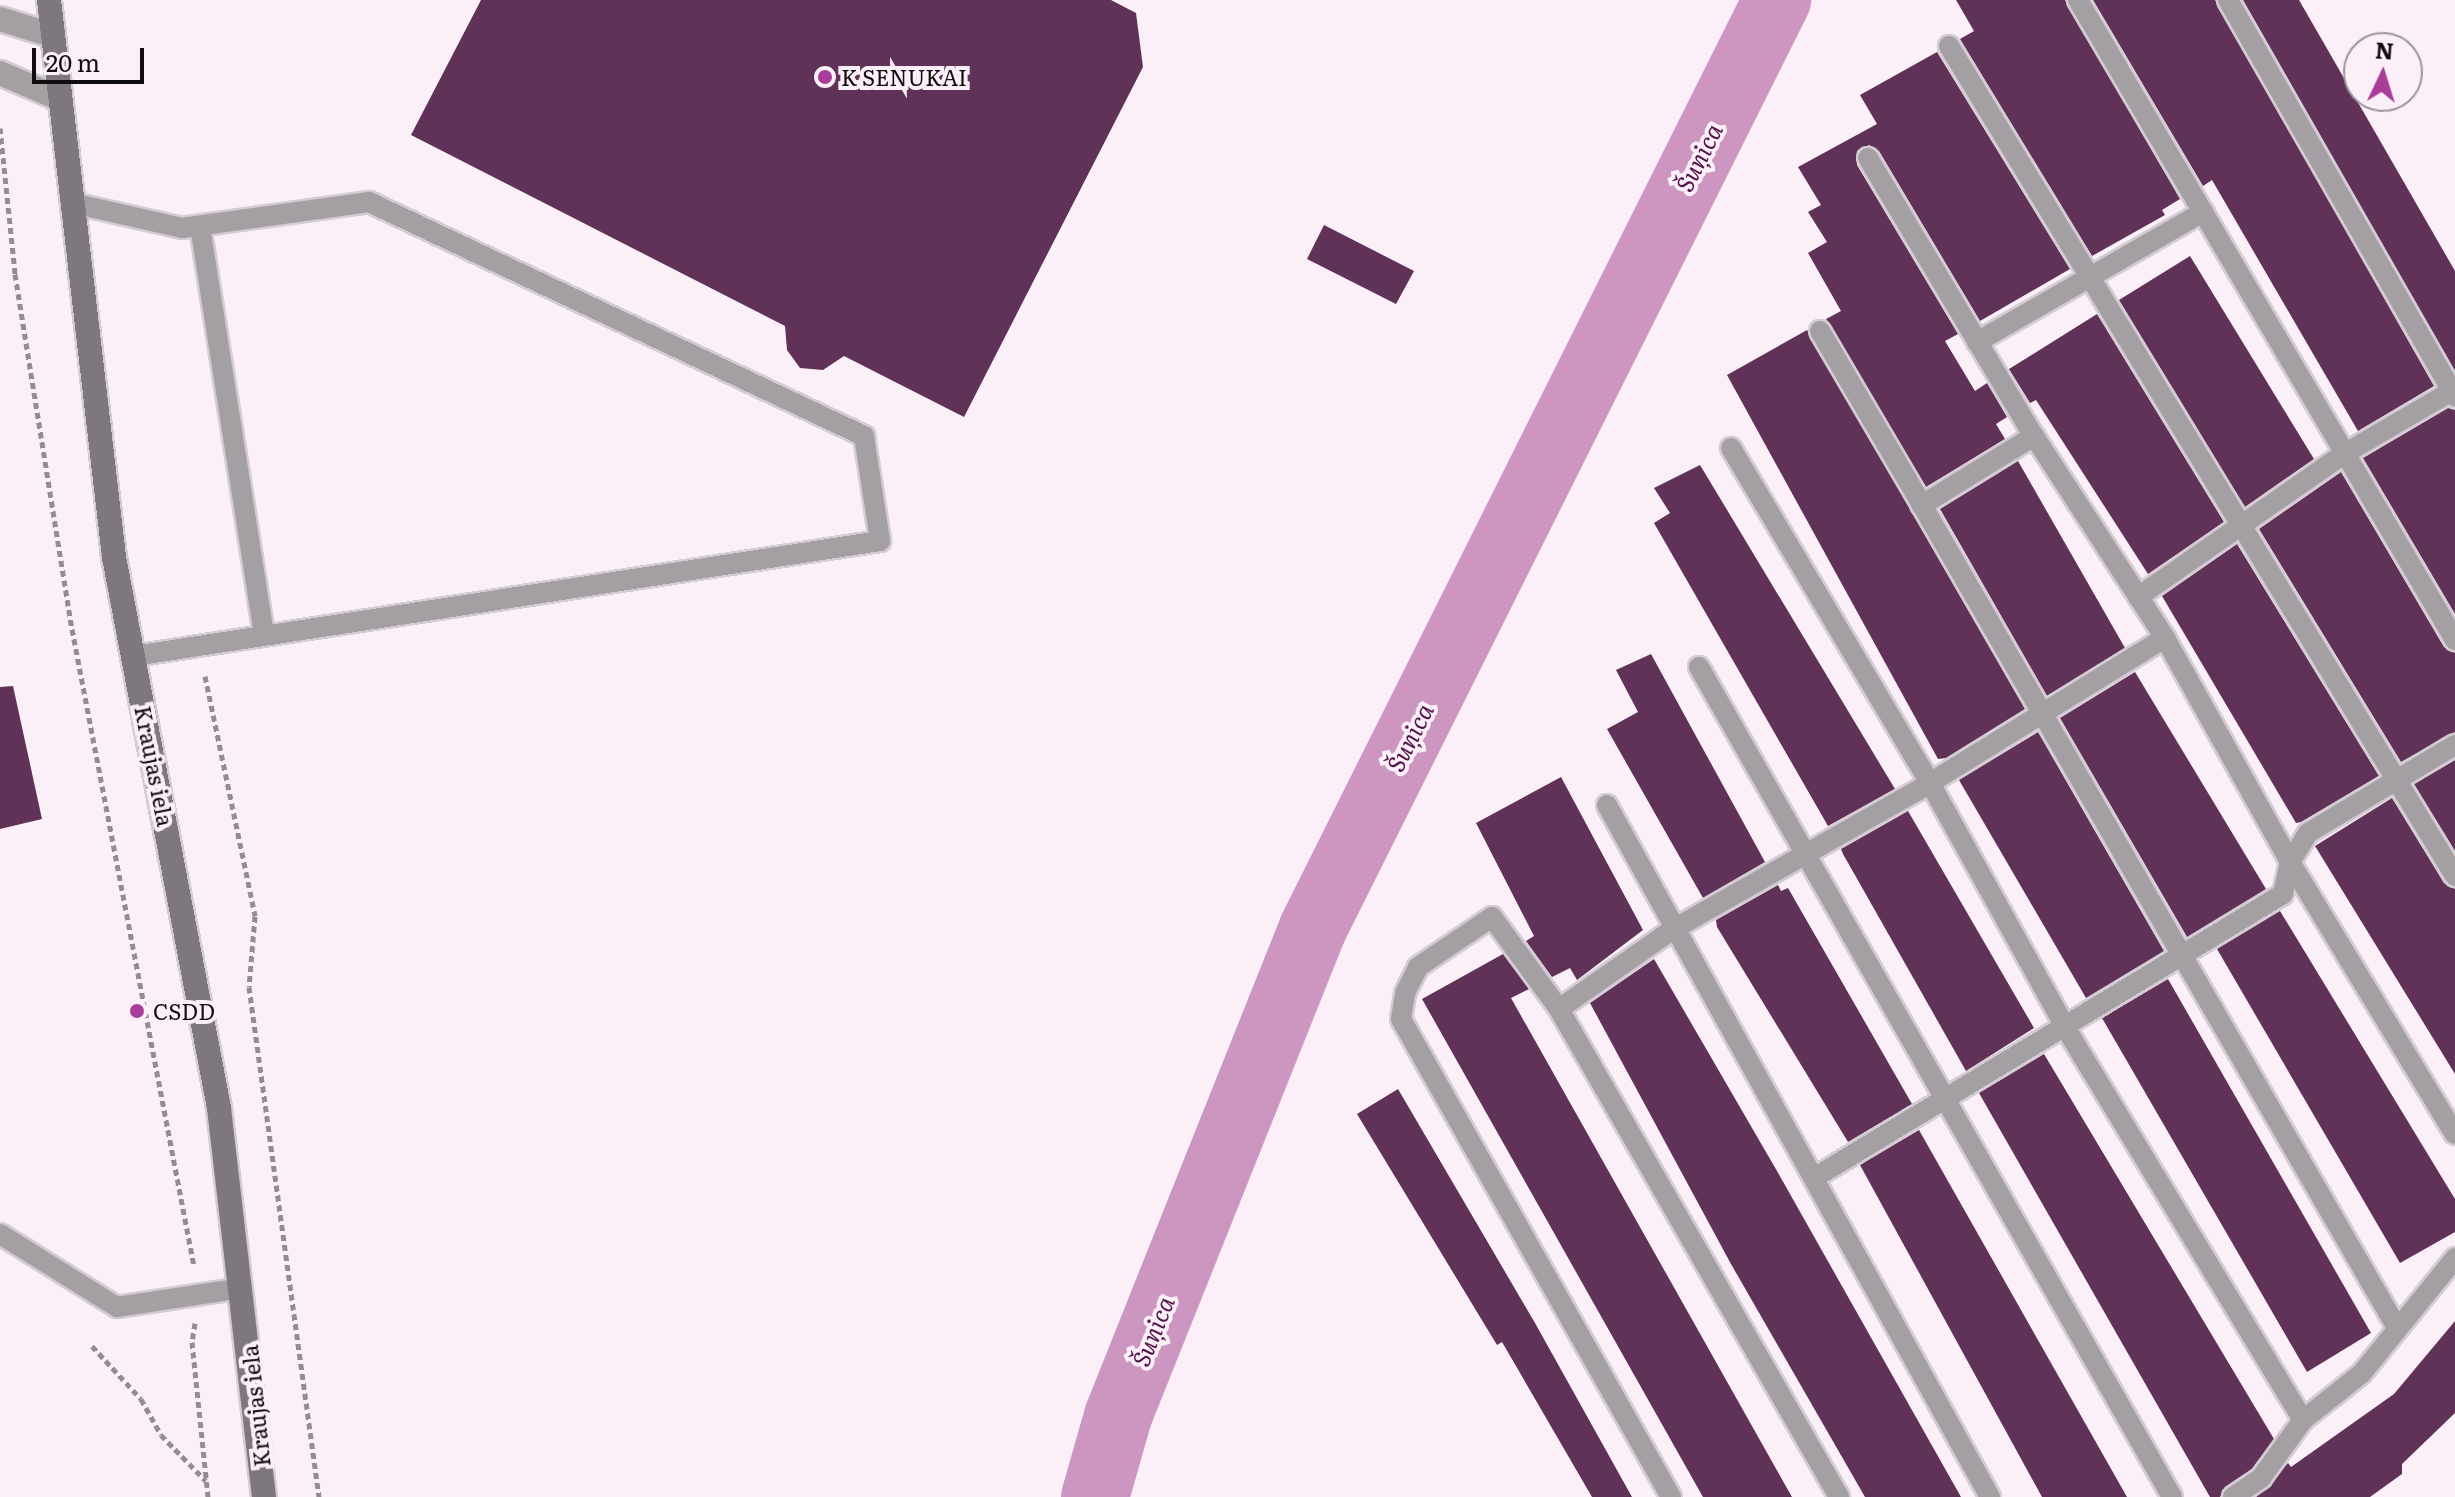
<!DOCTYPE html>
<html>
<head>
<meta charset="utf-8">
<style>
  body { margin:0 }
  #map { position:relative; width:2455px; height:1497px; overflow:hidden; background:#fbeff8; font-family:Literata,serif }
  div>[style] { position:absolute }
  .river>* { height:68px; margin:-34px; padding:0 34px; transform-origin:34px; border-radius:34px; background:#cc96c0 }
  .building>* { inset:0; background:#603258 }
  .path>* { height:5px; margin-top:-2.5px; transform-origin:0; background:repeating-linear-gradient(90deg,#958c93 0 6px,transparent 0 10px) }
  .roads { filter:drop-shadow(2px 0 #d5cbd3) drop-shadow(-2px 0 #d5cbd3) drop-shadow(0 2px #d5cbd3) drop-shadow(0 -2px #d5cbd3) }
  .lane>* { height:20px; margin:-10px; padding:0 10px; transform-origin:10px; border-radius:10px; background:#a49fa3 }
  .street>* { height:24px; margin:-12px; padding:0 12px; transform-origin:12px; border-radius:12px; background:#a49fa3 }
  .secondary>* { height:24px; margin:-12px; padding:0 12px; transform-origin:12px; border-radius:12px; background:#7e777d }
  .dots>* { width:22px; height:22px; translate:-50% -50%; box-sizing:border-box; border:4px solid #fbeff8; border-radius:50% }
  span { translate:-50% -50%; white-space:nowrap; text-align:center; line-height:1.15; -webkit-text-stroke:8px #fbeff8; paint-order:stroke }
  .poi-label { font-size:22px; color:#100c0f }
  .left { translate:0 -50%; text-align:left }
  .street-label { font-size:22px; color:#100c0f }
  .water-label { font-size:24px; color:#54144b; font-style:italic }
  .north { position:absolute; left:2343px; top:32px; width:80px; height:80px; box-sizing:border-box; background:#fbeff8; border:2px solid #9d949b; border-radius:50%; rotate:4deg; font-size:22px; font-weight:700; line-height:32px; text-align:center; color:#100c0f }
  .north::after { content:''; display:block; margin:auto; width:28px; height:36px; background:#aa3c9a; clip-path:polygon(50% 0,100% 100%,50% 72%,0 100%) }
  .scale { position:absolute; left:32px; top:48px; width:112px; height:36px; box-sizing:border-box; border:4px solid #100c0f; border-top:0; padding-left:10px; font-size:24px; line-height:28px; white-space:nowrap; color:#100c0f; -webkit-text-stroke:6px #fbeff8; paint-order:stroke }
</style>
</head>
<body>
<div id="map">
  <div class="river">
    <i style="left:1095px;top:1497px;width:84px;rotate:-74.1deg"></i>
    <i style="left:1118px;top:1416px;width:526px;rotate:-68.22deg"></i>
    <i style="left:1313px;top:928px;width:1038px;rotate:-63.43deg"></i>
  </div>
  <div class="building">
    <i style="clip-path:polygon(481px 0,1111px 0,1136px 13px,1143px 67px,964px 417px,844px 356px,823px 370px,800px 368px,787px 350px,785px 326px,411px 135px)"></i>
    <i style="clip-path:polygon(1956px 0,2065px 0,2180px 199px,2162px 210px,2165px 215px,2092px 256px,1960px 39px,1974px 31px)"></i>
    <i style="clip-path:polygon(2093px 0,2215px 0,2434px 386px,2358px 431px,2212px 180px,2203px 186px)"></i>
    <i style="clip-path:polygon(2243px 0,2299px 0,2455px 271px,2455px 371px)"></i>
    <i style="clip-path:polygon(1937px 52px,2070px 269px,1980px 321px,1879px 151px,1869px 145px,1857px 151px,1857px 165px,1958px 334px,1945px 341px,1975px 391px,1987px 383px,2007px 417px,1996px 424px,2005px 439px,1926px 487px,1826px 319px,1841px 311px,1808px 253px,1827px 242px,1808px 212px,1821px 205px,1798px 167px,1877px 124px,1860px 95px)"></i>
    <i style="clip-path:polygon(1324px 225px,1414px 271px,1396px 304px,1307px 259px)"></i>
    <i style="clip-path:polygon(2190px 256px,2314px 459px,2245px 507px,2119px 300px)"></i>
    <i style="clip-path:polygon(2097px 314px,2224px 522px,2148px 574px,2036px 400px,2030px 403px,2009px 369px)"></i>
    <i style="clip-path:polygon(1807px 330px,2025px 709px,1946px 758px,1938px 759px,1727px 375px)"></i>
    <i style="clip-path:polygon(2448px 408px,2455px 410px,2455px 614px,2363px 458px)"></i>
    <i style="clip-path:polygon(2018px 461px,2125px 648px,2047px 696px,1940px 509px)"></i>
    <i style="clip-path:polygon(1700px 465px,1895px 789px,1828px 826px,1654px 523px,1670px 513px,1654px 488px)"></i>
    <i style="clip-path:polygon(2341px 472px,2444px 647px,2455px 653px,2455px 732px,2401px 762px,2259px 529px)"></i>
    <i style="clip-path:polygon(2237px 544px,2379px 776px,2301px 822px,2296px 823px,2162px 596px)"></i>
    <i style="clip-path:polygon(1651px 654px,1765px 862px,1703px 898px,1607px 729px,1638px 712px,1616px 670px)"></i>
    <i style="clip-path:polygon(2135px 672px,2266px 889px,2187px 937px,2060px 718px)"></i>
    <i style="clip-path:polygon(13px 686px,42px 819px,0 829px,0 687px)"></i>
    <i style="clip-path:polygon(2038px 732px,2164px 951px,2086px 998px,1959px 780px)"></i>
    <i style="clip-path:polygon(2455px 760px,2455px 851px,2414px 784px)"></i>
    <i style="clip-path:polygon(1561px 777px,1643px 930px,1577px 980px,1570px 968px,1552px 977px,1526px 941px,1534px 936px,1476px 823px)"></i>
    <i style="clip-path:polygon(2392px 798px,2444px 883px,2455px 889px,2455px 1074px,2315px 846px)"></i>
    <i style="clip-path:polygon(1908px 811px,2034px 1028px,1966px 1071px,1843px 854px,1841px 849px)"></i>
    <i style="clip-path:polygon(1778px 885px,1781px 891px,1788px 888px,1912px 1104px,1848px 1142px,1717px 927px,1716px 920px)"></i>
    <i style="clip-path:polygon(2280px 911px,2455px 1199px,2455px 1232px,2400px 1263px,2217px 949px)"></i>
    <i style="clip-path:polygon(1503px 954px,1529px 989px,1511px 998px,1792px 1497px,1703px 1497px,1422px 999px)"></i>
    <i style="clip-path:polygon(1654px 959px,1777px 1171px,1961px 1497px,1865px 1497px,1731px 1264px,1590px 1003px)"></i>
    <i style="clip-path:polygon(2168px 979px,2371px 1333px,2307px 1372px,2102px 1018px)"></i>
    <i style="clip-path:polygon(2044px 1054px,2274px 1439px,2252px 1469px,2225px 1487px,2220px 1497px,2210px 1497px,1979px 1093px)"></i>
    <i style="clip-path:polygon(1398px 1089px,1535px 1323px,1632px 1497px,1592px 1497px,1502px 1342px,1497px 1345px,1357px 1114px)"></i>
    <i style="clip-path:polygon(1919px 1130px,2127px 1497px,2042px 1497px,1860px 1165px)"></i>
    <i style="clip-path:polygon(2455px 1321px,2455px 1413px,2402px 1464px,2402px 1474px,2370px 1497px,2256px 1497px,2288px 1463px,2291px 1467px,2394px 1394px)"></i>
  </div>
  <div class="path">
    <i style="left:0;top:128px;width:147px;rotate:84.1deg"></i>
    <i style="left:15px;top:274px;width:360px;rotate:80.9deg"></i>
    <i style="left:72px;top:629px;width:649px;rotate:79.16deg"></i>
    <i style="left:205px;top:676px;width:245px;rotate:78.2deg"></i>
    <i style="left:255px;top:916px;width:71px;rotate:94.8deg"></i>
    <i style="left:249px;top:987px;width:515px;rotate:82.18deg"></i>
    <i style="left:195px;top:1323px;width:19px;rotate:99deg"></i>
    <i style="left:192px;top:1342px;width:156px;rotate:84.1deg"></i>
    <i style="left:92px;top:1346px;width:72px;rotate:47.2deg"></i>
    <i style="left:141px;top:1399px;width:41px;rotate:60.9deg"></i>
    <i style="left:161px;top:1435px;width:64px;rotate:45.6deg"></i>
  </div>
  <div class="roads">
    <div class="lane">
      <i style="left:2078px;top:0;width:743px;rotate:59.5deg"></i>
      <i style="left:2228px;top:0;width:457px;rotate:60.2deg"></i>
      <i style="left:1949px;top:46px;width:972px;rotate:58.63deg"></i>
      <i style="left:1868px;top:158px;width:324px;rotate:59.2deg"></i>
      <i style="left:2034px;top:436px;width:241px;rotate:57deg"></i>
      <i style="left:2165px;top:638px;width:257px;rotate:60.8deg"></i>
      <i style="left:2290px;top:862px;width:318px;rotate:58.8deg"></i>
      <i style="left:72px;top:203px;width:113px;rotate:12.8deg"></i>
      <i style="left:182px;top:228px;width:189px;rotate:-7.9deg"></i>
      <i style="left:369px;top:202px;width:548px;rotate:25.3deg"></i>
      <i style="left:864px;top:436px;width:106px;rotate:81.3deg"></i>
      <i style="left:880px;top:541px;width:755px;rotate:171.24deg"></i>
      <i style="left:200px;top:226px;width:414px;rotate:81.1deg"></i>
      <i style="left:1820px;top:331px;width:202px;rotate:59.6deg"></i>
      <i style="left:1977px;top:342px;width:261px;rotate:-29.9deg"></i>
      <i style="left:2034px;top:436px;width:132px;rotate:148.4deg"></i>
      <i style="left:1922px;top:505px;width:948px;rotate:60deg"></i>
      <i style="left:1731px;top:448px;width:390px;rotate:59.3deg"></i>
      <i style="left:1930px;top:783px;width:279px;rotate:61deg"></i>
      <i style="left:2065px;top:1027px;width:459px;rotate:58.8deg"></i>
      <i style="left:2138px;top:597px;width:251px;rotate:-34.8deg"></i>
      <i style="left:2344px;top:454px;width:125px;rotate:-30.3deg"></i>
      <i style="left:1699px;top:667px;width:955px;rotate:60.32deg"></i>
      <i style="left:1607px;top:805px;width:791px;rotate:61.04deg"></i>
      <i style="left:1559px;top:1009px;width:138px;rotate:-35deg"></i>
      <i style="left:1672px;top:930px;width:282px;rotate:-29.6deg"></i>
      <i style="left:1917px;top:791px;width:291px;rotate:-31.7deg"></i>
      <i style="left:1814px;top:1178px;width:548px;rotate:-31.2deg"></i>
      <i style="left:2283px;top:894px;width:33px;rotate:-78deg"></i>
      <i style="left:2290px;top:862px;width:34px;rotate:-58deg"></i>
      <i style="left:2308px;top:833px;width:171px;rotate:-30.9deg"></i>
      <i style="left:0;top:1234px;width:138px;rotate:32deg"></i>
      <i style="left:117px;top:1307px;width:126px;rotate:-8.6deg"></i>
      <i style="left:1671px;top:1497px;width:549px;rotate:-119.46deg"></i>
      <i style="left:1401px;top:1019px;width:26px;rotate:-81deg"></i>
      <i style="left:1405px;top:993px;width:29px;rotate:-63deg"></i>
      <i style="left:1418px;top:967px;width:89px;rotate:-34deg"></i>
      <i style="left:1492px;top:917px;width:114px;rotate:53.9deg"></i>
      <i style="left:1559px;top:1009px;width:563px;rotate:60.15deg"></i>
      <i style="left:2233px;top:1497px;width:34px;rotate:-34deg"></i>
      <i style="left:2261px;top:1478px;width:72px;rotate:-54.1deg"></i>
      <i style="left:2303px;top:1420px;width:75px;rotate:-38.5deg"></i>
      <i style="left:2362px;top:1373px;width:148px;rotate:-51deg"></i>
    </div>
    <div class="street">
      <i style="left:0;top:19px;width:53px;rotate:17.4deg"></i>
      <i style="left:0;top:73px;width:65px;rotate:23.4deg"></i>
    </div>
    <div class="secondary">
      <i style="left:49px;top:0;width:561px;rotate:83.34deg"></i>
      <i style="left:114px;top:557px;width:561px;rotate:79.21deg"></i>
      <i style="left:219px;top:1108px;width:392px;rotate:83.4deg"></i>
    </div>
  </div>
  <div class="dots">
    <i style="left:825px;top:77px;background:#aa3c9a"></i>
    <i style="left:137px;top:1011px;background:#aa3c9a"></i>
  </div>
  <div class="poi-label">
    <span class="left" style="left:841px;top:77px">K SENUKAI</span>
    <span class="left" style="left:153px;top:1011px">CSDD</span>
  </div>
  <div class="street-label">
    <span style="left:155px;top:766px;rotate:79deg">Kraujas iela</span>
    <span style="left:255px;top:1406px;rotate:-96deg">Kraujas iela</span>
  </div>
  <div class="water-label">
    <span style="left:1698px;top:157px;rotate:-63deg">Šuņica</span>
    <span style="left:1409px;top:737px;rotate:-63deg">Šuņica</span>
    <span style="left:1152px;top:1331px;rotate:-68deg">Šuņica</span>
  </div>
  <div class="north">N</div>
  <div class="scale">20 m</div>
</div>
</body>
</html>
